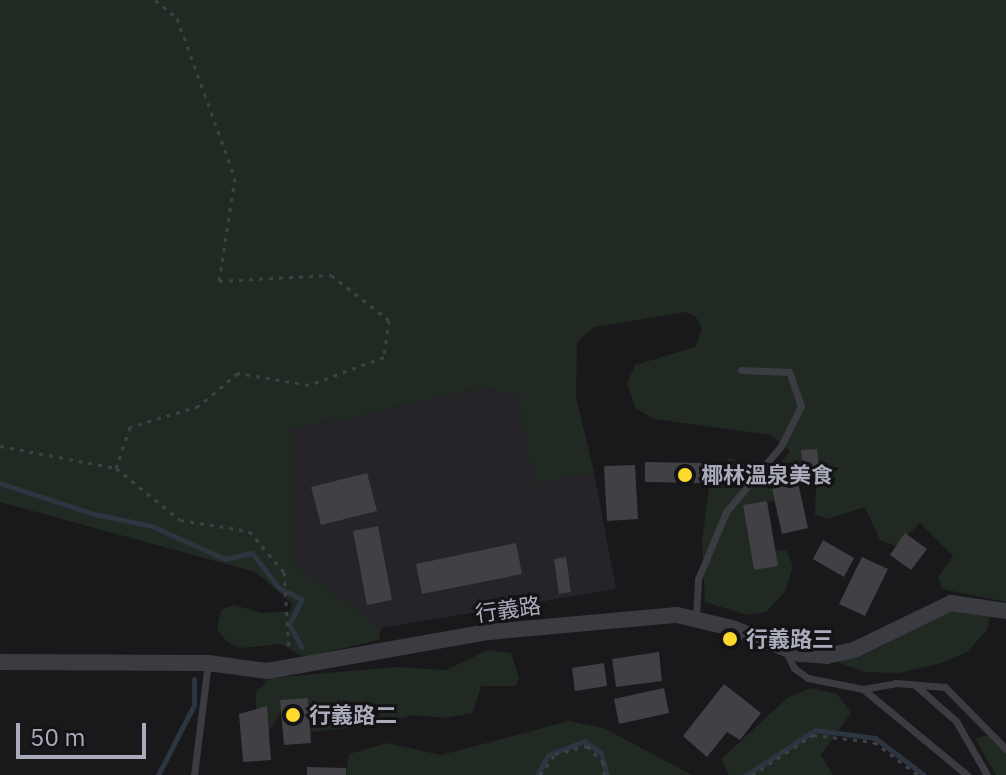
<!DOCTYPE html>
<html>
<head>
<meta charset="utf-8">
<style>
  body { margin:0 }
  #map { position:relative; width:1006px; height:775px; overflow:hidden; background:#19181b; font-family:"IBM Plex Sans","Noto Sans TC",sans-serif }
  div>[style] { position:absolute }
  .built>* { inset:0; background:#252428 }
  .green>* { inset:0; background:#202922 }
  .stream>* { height:5px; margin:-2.5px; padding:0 2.5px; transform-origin:2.5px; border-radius:2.5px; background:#2d3540 }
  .building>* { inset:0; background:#404045 }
  .path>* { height:3px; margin-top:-1.5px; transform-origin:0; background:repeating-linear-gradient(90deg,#3f4047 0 4px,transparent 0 10px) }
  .service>* { height:7px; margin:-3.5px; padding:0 3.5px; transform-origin:3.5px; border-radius:3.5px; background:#3b3b42 }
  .tertiary>* { height:16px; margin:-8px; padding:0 8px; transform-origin:8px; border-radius:8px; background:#3b3b42 }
  .dots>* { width:22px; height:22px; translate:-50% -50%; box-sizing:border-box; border:4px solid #141316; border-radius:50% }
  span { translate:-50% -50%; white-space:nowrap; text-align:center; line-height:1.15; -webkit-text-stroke:6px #141316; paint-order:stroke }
  .poi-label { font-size:22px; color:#aaacbb; font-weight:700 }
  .left { translate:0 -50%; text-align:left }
  .street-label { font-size:22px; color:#aaacbb }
  .scale { position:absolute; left:16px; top:723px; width:130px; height:36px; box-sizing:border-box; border:4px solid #aaacbb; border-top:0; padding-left:10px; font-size:24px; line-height:28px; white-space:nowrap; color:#aaacbb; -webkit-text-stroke:6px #141316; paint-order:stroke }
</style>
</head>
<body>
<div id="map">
  <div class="built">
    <i style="clip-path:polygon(482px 388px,518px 396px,536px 483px,594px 472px,616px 589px,381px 628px,292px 562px,292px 430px)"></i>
  </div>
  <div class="green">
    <i style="clip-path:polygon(0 0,1006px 0,1006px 602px,942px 589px,938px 577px,953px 556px,920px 523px,896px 546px,880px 540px,865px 507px,828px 519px,815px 515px,817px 449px,801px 450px,803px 478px,798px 483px,772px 489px,774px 500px,743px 506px,754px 570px,777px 566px,775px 550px,787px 551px,793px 566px,785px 592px,766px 612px,747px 615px,705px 602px,702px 541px,710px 479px,729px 458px,772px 474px,790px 451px,771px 435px,654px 419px,635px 408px,627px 383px,635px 365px,695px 347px,702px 329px,696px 317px,685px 312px,594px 327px,577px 342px,576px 397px,594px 472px,535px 484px,518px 396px,482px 388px,292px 430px,292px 562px,381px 628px,379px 640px,304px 657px,281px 644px,240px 648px,227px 642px,217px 629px,221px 610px,234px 605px,262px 613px,291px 611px,292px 603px,255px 572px,0 502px)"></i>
    <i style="clip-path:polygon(967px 606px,990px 616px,987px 630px,967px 652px,942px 663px,899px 673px,864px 672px,838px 662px,932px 613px)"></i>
    <i style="clip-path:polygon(488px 650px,511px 653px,519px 678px,516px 686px,481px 686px,473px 713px,445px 718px,413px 715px,375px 725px,311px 732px,308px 698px,280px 701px,281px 712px,269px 731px,267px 706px,256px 709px,256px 692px,270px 678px,397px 667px,446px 670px)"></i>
    <i style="clip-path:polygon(811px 688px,837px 694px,851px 713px,821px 755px,833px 775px,729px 775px,721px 759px,787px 698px)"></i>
    <i style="clip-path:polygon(569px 721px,604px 728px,692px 775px,346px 775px,349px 754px,387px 743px,441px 755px)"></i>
    <i style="clip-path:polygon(987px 735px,1006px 752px,1006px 775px,996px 775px,975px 739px)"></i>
  </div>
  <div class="stream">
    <i style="left:0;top:483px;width:99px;rotate:18.3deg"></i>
    <i style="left:94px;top:514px;width:59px;rotate:11.7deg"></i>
    <i style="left:152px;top:526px;width:80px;rotate:24.3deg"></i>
    <i style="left:225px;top:559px;width:28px;rotate:-13deg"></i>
    <i style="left:252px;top:553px;width:44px;rotate:52.4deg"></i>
    <i style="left:279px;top:588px;width:25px;rotate:26deg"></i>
    <i style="left:302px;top:599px;width:28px;rotate:117deg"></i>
    <i style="left:289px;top:624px;width:26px;rotate:62deg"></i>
    <i style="left:158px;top:775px;width:79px;rotate:-62.8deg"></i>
    <i style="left:194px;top:705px;width:26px;rotate:-90deg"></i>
    <i style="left:537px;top:775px;width:23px;rotate:-61deg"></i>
    <i style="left:548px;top:755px;width:39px;rotate:-21deg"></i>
    <i style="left:584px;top:741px;width:21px;rotate:35deg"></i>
    <i style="left:601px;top:753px;width:23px;rotate:75deg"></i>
    <i style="left:746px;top:775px;width:82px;rotate:-33.1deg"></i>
    <i style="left:815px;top:730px;width:61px;rotate:7.6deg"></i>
    <i style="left:875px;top:738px;width:61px;rotate:37.1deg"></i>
  </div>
  <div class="building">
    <i style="clip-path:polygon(817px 449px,820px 476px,803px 478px,801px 450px)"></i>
    <i style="clip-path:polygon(645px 462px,705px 463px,704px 483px,645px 482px)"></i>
    <i style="clip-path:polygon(635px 465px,638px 519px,607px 521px,604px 466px)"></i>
    <i style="clip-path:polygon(367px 473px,377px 511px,321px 525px,311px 487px)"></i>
    <i style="clip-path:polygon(798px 483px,808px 528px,782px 534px,772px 489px)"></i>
    <i style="clip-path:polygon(767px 501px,778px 566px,754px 570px,743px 505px)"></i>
    <i style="clip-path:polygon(378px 526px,392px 600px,367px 605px,353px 531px)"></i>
    <i style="clip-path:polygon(905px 533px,927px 549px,911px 570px,890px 555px)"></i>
    <i style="clip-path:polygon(823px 540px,854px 558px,844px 577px,813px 559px)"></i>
    <i style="clip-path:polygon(516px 543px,522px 574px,422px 594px,416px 564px)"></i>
    <i style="clip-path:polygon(566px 557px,571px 592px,559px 594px,554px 559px)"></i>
    <i style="clip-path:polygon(862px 557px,888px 569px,865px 616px,839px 604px)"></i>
    <i style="clip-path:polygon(659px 652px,662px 681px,616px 687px,612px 659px)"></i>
    <i style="clip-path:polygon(604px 663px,607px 686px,575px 691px,572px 668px)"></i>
    <i style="clip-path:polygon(724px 684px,761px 713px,740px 740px,727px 732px,707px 757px,683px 736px)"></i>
    <i style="clip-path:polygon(664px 688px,669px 713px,619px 724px,614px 699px)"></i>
    <i style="clip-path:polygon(308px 698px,311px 743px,284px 745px,280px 700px)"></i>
    <i style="clip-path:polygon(267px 706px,271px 760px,243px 762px,239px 714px)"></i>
    <i style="clip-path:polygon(307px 767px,346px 768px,346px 775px,307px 775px)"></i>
  </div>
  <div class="path">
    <i style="left:155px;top:0;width:28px;rotate:39deg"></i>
    <i style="left:177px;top:18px;width:170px;rotate:70.1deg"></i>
    <i style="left:235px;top:178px;width:104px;rotate:98.8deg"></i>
    <i style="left:219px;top:281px;width:112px;rotate:-3.1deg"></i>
    <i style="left:331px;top:275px;width:73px;rotate:37.8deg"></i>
    <i style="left:389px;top:320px;width:37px;rotate:98deg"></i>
    <i style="left:384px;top:357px;width:80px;rotate:159.5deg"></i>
    <i style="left:309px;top:385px;width:72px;rotate:-170.4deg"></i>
    <i style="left:238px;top:373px;width:51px;rotate:139.8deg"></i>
    <i style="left:199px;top:406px;width:72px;rotate:163.1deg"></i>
    <i style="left:130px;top:427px;width:43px;rotate:108.9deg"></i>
    <i style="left:116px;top:468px;width:82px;rotate:39.1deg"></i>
    <i style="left:180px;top:520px;width:70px;rotate:9.1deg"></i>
    <i style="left:249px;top:531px;width:54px;rotate:49.5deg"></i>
    <i style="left:284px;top:572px;width:77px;rotate:86.3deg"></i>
    <i style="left:0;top:446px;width:118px;rotate:10.7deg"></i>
    <i style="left:540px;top:775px;width:26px;rotate:-54deg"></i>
    <i style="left:555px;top:754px;width:33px;rotate:-14deg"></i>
    <i style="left:587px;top:746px;width:23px;rotate:45deg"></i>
    <i style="left:603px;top:762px;width:13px;rotate:86deg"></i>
    <i style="left:752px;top:775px;width:73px;rotate:-33.3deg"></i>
    <i style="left:813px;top:735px;width:61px;rotate:6.5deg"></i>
    <i style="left:874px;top:742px;width:55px;rotate:36.9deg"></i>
  </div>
  <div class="service">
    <i style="left:696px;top:618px;width:39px;rotate:-87deg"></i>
    <i style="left:698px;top:579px;width:73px;rotate:-67.3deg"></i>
    <i style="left:726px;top:512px;width:86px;rotate:-50.2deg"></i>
    <i style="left:781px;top:446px;width:45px;rotate:-63.4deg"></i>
    <i style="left:801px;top:406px;width:36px;rotate:-109deg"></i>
    <i style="left:789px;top:372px;width:48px;rotate:-177.6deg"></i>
    <i style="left:785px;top:650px;width:20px;rotate:63deg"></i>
    <i style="left:794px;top:668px;width:17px;rotate:36deg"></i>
    <i style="left:808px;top:678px;width:56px;rotate:11.3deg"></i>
    <i style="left:863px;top:689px;width:34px;rotate:-10deg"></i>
    <i style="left:896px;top:683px;width:49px;rotate:4.7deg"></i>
    <i style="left:945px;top:687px;width:87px;rotate:45.5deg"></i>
    <i style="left:915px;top:685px;width:55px;rotate:41.3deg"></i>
    <i style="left:956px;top:721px;width:62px;rotate:60.1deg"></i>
    <i style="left:863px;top:689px;width:135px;rotate:39.6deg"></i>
    <i style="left:194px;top:775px;width:113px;rotate:-82.9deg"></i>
  </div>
  <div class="tertiary">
    <i style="left:0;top:662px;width:208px;rotate:0.3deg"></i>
    <i style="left:208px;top:663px;width:60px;rotate:7.7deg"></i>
    <i style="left:267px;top:671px;width:225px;rotate:-10deg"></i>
    <i style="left:489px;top:632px;width:189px;rotate:-5.2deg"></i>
    <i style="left:677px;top:615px;width:57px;rotate:13.3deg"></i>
    <i style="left:732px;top:628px;width:73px;rotate:20.9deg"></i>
    <i style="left:800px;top:654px;width:27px;rotate:4deg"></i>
    <i style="left:827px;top:656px;width:28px;rotate:-13deg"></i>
    <i style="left:854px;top:650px;width:108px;rotate:-25.9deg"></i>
    <i style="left:951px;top:603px;width:56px;rotate:8.3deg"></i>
  </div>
  <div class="dots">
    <i style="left:685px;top:475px;background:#fdd92e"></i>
    <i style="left:730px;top:639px;background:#fdd92e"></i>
    <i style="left:293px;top:715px;background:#fdd92e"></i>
  </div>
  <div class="poi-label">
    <span class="left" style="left:701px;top:475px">椰林溫泉美食</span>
    <span class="left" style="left:746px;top:639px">行義路三</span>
    <span class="left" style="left:309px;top:715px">行義路二</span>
  </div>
  <div class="street-label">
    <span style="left:508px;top:609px;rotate:-8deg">行義路</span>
  </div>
  <div class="scale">50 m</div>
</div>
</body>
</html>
